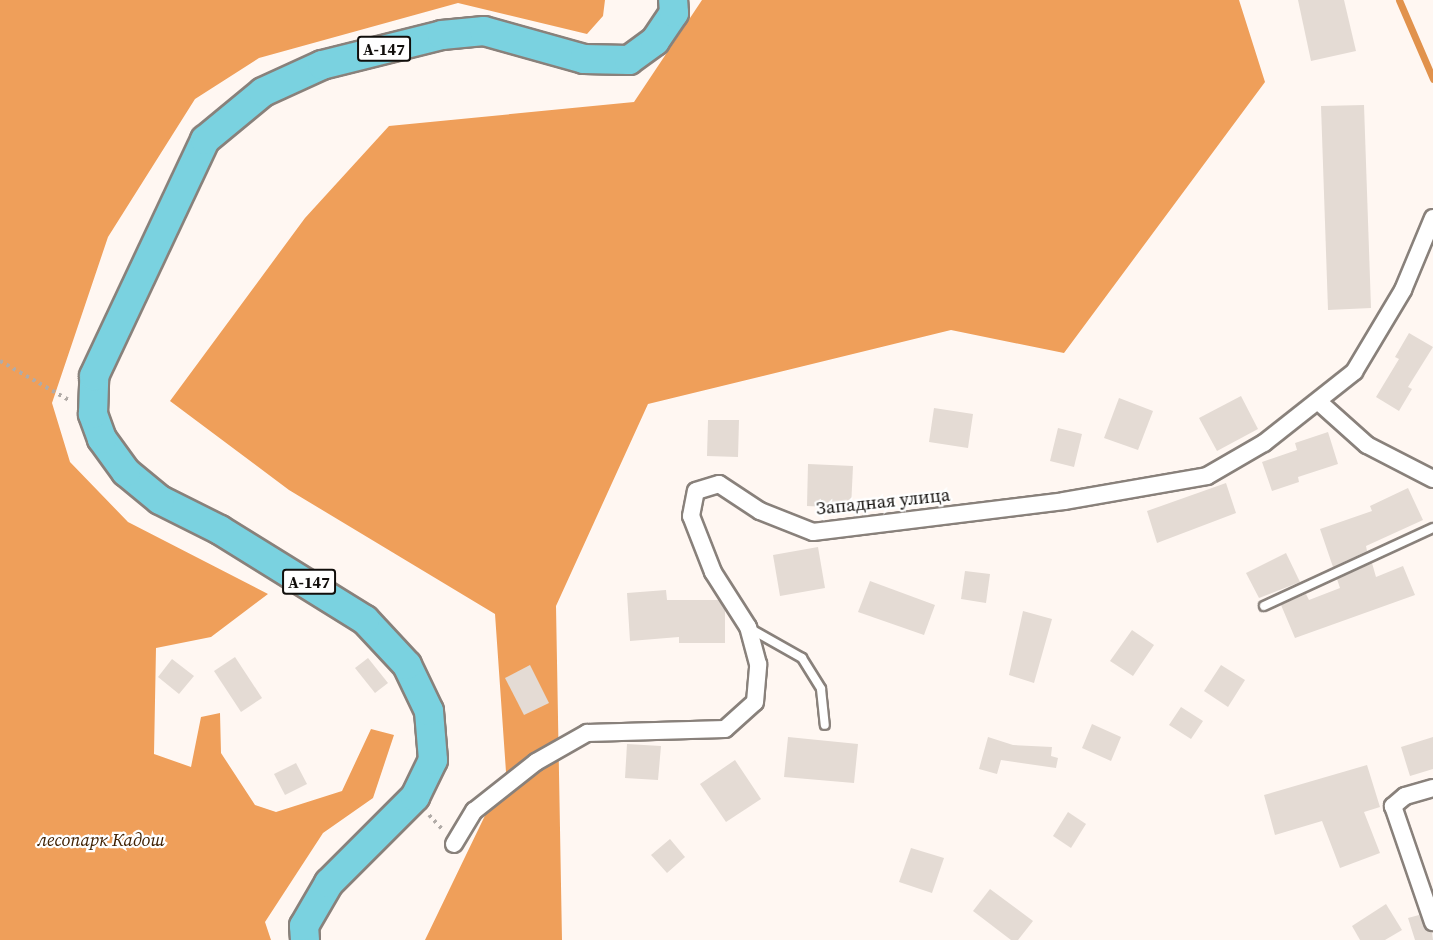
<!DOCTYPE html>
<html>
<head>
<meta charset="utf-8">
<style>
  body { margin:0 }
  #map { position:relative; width:1433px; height:940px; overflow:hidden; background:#fff7f2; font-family:"Source Serif 4",serif }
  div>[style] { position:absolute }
  .forest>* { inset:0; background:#ef9f5a }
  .stream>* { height:7px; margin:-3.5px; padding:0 3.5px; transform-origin:3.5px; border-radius:3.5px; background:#e1924c }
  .building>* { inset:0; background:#e4dbd4 }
  .path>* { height:4px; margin-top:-2px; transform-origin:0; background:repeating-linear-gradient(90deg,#b1aba7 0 3px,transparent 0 7.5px) }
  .roads { filter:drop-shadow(2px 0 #89817b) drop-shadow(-2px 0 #89817b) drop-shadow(0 2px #89817b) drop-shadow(0 -2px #89817b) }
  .service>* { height:8px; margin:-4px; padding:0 4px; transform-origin:4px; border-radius:4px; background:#fff }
  .minor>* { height:16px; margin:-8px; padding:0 8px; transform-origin:8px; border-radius:8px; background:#fff }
  .trunk>* { height:28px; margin:-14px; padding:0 14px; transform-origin:14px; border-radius:14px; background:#7ad2e0 }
  span { translate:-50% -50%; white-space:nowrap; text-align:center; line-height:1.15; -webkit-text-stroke:4.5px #fff; paint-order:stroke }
  .shield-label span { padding:2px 4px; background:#fff; border:2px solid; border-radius:4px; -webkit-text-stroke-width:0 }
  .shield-label { font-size:16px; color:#110e0b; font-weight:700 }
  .street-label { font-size:18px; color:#110e0b }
  .park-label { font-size:18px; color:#402102; font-style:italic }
</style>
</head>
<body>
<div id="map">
  <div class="forest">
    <i style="clip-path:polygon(0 0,605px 0,603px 16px,587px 34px,458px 3px,259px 58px,195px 99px,108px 237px,52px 403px,70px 462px,128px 522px,268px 594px,211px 637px,156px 648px,154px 754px,191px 767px,201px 717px,220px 713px,221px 753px,255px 805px,276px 812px,342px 791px,371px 729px,394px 735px,373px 798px,323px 833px,265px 922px,271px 940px,0 940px)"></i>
    <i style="clip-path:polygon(702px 0,1239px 0,1265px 82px,1064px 353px,951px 330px,648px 404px,556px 606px,562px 940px,425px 940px,506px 772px,495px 614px,289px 490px,170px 401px,305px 218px,389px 126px,634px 102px)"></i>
  </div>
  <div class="stream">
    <i style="left:1399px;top:0;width:86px;rotate:66.7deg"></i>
  </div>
  <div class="building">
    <i style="clip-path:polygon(1298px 0,1344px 0,1356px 51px,1311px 61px)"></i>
    <i style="clip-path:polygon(1364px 105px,1371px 308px,1328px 310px,1321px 106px)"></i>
    <i style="clip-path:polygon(1409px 333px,1433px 347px,1408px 387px,1412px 389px,1399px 411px,1376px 397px,1399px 359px,1395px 357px)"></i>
    <i style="clip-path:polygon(1241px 396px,1258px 429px,1217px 451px,1199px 418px)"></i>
    <i style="clip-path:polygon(1119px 398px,1153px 411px,1138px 450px,1104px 438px)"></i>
    <i style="clip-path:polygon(934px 408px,973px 414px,968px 448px,929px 442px)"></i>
    <i style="clip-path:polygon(708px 420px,739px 420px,738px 457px,707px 456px)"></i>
    <i style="clip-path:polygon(1058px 428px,1082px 434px,1074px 467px,1050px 461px)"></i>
    <i style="clip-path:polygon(1328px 432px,1338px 464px,1298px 477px,1299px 482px,1272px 491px,1262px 462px,1297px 450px,1295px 443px)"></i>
    <i style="clip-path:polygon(808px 464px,853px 466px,851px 508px,807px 506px)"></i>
    <i style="clip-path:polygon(1226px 483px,1236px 513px,1157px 543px,1147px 511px)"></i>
    <i style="clip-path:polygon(1408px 488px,1423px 520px,1366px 546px,1367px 551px,1333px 567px,1320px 529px,1372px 511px,1370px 506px)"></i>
    <i style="clip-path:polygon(818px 547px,825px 588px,780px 596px,773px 555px)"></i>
    <i style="clip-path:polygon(1286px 553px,1300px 582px,1259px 598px,1246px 573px)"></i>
    <i style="clip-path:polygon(1372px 563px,1376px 577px,1403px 566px,1415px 595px,1295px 638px,1281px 605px,1306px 594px,1309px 600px,1340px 588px,1337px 579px)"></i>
    <i style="clip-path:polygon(965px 571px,990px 574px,986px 603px,961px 599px)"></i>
    <i style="clip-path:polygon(870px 581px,935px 605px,924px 635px,858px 612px)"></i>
    <i style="clip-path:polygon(666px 590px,667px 600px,719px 600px,725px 610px,725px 643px,679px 643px,679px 637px,630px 641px,627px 593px)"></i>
    <i style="clip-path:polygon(1023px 611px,1052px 619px,1034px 683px,1009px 675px)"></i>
    <i style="clip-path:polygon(1132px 630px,1154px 645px,1133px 676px,1110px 661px)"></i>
    <i style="clip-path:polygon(235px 657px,262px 698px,241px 712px,214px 671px)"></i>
    <i style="clip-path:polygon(368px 658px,388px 683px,375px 693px,355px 668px)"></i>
    <i style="clip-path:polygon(172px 659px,194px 676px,179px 694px,158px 677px)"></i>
    <i style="clip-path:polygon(530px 665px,549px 703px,524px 715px,505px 678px)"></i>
    <i style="clip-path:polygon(1221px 665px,1245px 680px,1228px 707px,1204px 691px)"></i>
    <i style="clip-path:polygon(1181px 707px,1203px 721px,1191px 739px,1169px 725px)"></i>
    <i style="clip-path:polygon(1092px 724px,1121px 737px,1111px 761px,1082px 748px)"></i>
    <i style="clip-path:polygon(788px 737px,858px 744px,854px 783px,784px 777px)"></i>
    <i style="clip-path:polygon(988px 737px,1013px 745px,1052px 747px,1051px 756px,1058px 758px,1056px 768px,1001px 760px,997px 774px,979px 769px)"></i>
    <i style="clip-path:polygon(1433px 737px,1433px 769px,1410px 776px,1401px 747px)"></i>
    <i style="clip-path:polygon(627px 744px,661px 746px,658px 780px,625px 778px)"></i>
    <i style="clip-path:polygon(735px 760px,761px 799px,726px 822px,700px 784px)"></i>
    <i style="clip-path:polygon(296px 763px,307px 784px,285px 795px,274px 774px)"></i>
    <i style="clip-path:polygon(1367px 765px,1380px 807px,1364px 812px,1380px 853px,1340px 868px,1322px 821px,1275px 835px,1264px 795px)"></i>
    <i style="clip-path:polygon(1068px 812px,1086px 824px,1071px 848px,1053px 836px)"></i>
    <i style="clip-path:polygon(670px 839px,685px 857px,667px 873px,651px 855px)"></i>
    <i style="clip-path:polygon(911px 848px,944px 858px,932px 893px,899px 882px)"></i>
    <i style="clip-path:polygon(990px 889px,1033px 921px,1018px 940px,1011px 940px,973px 911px)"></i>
    <i style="clip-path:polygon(1386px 904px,1402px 930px,1385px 940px,1360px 940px,1352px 926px)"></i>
    <i style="clip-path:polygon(1419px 915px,1426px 929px,1432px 932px,1433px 940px,1415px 940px,1408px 918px)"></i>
  </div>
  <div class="path">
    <i style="left:0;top:361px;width:79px;rotate:29.5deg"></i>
    <i style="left:429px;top:815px;width:19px;rotate:47deg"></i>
  </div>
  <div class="roads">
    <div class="service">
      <i style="left:1264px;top:606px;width:186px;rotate:-24.8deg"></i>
      <i style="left:749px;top:628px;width:61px;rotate:29.5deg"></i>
      <i style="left:802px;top:658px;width:36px;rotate:58deg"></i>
      <i style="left:821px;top:689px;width:36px;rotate:84deg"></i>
    </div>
    <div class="minor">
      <i style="left:1320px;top:403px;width:63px;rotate:41.8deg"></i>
      <i style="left:1367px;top:445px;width:74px;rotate:27.3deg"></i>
      <i style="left:1433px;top:788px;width:29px;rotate:164deg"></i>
      <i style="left:1405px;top:796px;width:16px;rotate:140deg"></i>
      <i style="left:1393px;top:806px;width:123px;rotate:71deg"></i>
      <i style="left:454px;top:844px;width:39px;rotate:-59deg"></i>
      <i style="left:474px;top:811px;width:79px;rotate:-38.3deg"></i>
      <i style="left:536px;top:762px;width:59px;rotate:-29.6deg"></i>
      <i style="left:587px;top:733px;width:138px;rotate:-1.7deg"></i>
      <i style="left:725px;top:729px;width:40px;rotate:-42deg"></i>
      <i style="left:755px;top:702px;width:38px;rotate:-85deg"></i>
      <i style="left:758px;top:664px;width:38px;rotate:-105deg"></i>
      <i style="left:748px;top:627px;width:65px;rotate:-122.5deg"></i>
      <i style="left:713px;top:572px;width:60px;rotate:-111.4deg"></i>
      <i style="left:691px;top:516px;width:25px;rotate:-79deg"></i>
      <i style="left:696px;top:491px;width:24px;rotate:-17deg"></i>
      <i style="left:719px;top:484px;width:49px;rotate:33.4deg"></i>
      <i style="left:760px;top:511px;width:57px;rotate:21.6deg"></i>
      <i style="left:813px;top:532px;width:253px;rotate:-7deg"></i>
      <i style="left:1064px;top:501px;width:145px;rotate:-9.9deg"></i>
      <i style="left:1207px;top:476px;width:66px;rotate:-30.1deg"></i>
      <i style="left:1264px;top:443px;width:115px;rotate:-38.3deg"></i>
      <i style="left:1354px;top:372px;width:96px;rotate:-59.1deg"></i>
      <i style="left:1403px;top:290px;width:78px;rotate:-67.4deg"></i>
    </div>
    <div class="trunk">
      <i style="left:305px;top:940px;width:14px;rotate:-94deg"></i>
      <i style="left:304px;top:926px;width:50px;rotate:-59.8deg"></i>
      <i style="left:329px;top:883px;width:122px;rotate:-45deg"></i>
      <i style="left:415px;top:797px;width:41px;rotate:-64.1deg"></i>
      <i style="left:433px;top:760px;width:49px;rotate:-94.7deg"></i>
      <i style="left:429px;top:711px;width:51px;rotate:-115.6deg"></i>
      <i style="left:407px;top:665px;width:62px;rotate:-133deg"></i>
      <i style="left:365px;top:620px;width:171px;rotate:-148.2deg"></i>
      <i style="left:220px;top:530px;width:67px;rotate:-153.4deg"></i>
      <i style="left:160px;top:500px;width:44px;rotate:-140.5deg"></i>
      <i style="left:126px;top:472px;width:41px;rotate:-126deg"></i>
      <i style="left:102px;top:439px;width:27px;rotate:-110deg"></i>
      <i style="left:93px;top:414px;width:38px;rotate:-88deg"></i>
      <i style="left:94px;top:376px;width:261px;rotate:-64.8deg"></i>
      <i style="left:205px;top:140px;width:75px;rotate:-39.6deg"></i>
      <i style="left:263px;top:92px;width:65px;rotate:-24.6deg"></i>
      <i style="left:322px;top:65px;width:124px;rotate:-14deg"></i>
      <i style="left:442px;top:35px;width:42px;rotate:-5.4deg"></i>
      <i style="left:484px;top:31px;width:104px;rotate:15.6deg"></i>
      <i style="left:584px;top:59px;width:45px;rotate:1.3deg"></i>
      <i style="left:629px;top:60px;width:32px;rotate:-36deg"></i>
      <i style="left:655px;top:41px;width:34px;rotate:-56deg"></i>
      <i style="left:674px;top:13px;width:13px;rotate:-94deg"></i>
    </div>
  </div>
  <div class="shield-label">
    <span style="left:384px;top:49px">А-147</span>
    <span style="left:309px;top:582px">А-147</span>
  </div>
  <div class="street-label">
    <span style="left:883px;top:502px;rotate:-6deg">Западная улица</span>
  </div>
  <div class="park-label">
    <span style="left:101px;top:840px">лесопарк Кадош</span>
  </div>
</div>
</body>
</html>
